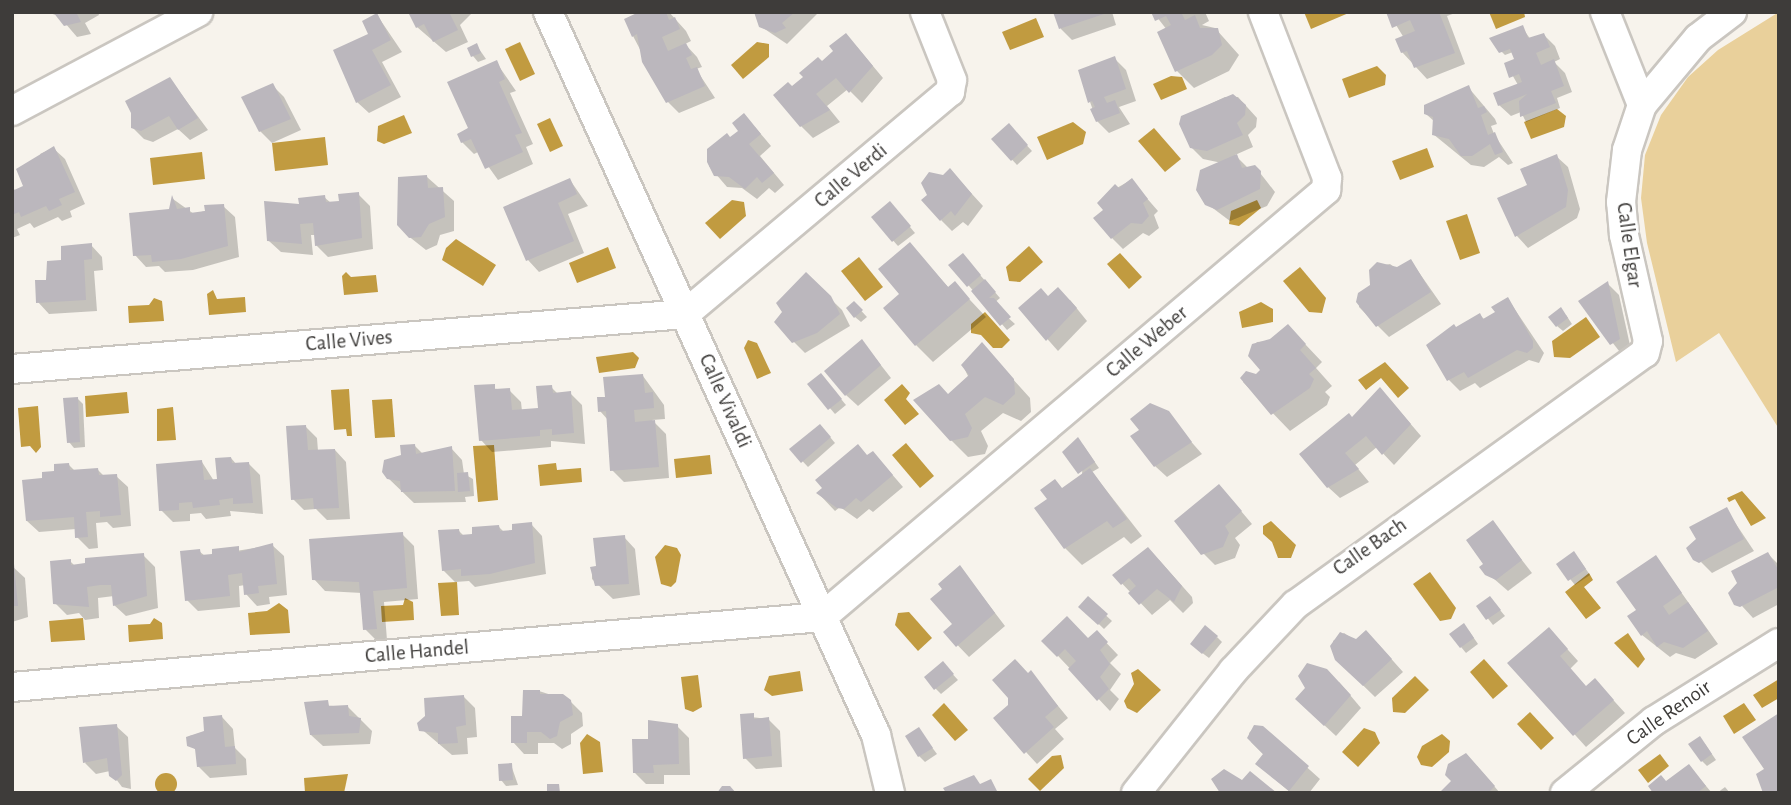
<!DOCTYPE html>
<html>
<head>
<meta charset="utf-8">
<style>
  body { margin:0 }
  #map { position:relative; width:1791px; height:805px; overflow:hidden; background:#f7f3ec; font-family:"Alegreya Sans",sans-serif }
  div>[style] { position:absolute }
  .green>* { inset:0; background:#e9d09b }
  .water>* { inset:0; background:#c19b40 }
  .round { border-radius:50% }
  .shadow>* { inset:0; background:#0003 }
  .building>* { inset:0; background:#bbb7bd }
  .roads { filter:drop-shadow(2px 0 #cac6c0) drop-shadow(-2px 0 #cac6c0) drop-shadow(0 2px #cac6c0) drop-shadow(0 -2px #cac6c0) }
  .minor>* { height:28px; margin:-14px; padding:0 14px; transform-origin:14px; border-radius:14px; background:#fff }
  span { translate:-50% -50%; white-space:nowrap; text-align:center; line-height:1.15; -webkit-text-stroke:5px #fff; paint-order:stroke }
  .street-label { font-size:21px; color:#3e3c3a }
  .frame { position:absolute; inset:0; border:14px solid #3e3c3a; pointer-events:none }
</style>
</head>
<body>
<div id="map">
  <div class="green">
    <i style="clip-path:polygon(1779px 12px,1779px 429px,1719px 333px,1676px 362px,1647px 243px,1641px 198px,1645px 155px,1661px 115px,1688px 77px,1718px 50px)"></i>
  </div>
  <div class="water">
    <i style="clip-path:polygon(1304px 12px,1351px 12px,1311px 29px)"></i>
    <i style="clip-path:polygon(1489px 12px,1524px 12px,1525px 17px,1496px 29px)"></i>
    <i style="clip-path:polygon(1036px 18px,1044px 37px,1010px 50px,1002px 32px)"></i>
    <i style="clip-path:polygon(520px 42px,535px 74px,520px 81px,505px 49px)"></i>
    <i style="clip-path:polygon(757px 42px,769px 44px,769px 57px,743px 79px,731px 65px)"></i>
    <i style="clip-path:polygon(1377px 66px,1386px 75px,1385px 85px,1349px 98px,1342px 79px)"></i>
    <i style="clip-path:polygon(1171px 76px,1182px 77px,1187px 89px,1161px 100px,1153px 84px)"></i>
    <i style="clip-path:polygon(1557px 109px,1566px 116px,1564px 127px,1531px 139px,1524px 122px)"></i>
    <i style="clip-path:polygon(404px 115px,412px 133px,384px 144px,377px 141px,378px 126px)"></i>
    <i style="clip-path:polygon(550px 118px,563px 146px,550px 152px,537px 124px)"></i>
    <i style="clip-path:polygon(1073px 122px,1086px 132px,1083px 144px,1047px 160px,1037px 137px)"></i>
    <i style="clip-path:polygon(1154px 128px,1181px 159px,1165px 172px,1138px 141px)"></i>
    <i style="clip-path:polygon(325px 137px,328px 165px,275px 171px,272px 143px)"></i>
    <i style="clip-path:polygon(1427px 148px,1434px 167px,1400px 180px,1392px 161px)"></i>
    <i style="clip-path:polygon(202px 152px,205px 179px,153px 185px,150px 158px)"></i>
    <i style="clip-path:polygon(732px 200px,744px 202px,746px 216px,720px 239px,705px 223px)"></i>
    <i style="clip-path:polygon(1257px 200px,1261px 208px,1239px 226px,1229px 224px,1231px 211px)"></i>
    <i style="clip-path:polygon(1467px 214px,1480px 253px,1460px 260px,1446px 221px)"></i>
    <i style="clip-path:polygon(456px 239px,496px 265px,483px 286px,442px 260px,446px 248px)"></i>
    <i style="clip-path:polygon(1029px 246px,1043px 262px,1020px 282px,1009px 281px,1006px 267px)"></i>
    <i style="clip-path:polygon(608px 247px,616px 268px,577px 283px,569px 263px)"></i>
    <i style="clip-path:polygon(1120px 253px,1142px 277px,1129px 289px,1107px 264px)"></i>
    <i style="clip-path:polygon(859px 257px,883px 287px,865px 301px,841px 271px)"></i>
    <i style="clip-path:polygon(1300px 267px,1326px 298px,1322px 313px,1309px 312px,1283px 281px)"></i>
    <i style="clip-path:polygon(346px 272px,351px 277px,376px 275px,378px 292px,344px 295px,342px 276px)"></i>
    <i style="clip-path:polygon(213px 290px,217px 299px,245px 297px,246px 312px,209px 315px,207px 294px)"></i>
    <i style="clip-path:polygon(154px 298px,162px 301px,164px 321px,129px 323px,128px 306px,149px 305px)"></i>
    <i style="clip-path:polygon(1261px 302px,1273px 309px,1273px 322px,1242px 328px,1239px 312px)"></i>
    <i style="clip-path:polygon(985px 312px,1010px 340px,1002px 348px,993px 348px,981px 335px,971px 333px,971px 324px)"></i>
    <i style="clip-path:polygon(1586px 317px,1600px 337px,1570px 358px,1554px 357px,1552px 341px)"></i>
    <i style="clip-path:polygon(748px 340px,757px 343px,771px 373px,757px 379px,744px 348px)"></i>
    <i style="clip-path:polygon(633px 352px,639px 358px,635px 368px,599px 373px,596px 357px)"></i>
    <i style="clip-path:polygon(1385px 362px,1409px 388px,1398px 398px,1381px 378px,1366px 390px,1358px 380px)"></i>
    <i style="clip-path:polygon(902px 384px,910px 393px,906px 399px,919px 414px,905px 425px,884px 400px)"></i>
    <i style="clip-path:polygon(349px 389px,352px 436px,347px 436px,346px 429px,334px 430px,331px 390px)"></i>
    <i style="clip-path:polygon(127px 392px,129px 413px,86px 417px,85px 396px)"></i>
    <i style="clip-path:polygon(392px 399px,395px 437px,375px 438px,372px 400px)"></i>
    <i style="clip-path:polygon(38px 406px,41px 447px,36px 453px,30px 446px,21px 447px,18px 408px)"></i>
    <i style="clip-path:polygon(173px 407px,176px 440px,157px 441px,157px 409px)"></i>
    <i style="clip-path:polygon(906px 443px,934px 476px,920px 488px,892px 455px)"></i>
    <i style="clip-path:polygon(494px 445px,498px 500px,478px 502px,473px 446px)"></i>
    <i style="clip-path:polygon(710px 455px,712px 474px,676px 478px,674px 459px)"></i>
    <i style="clip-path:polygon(556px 463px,557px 470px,581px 468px,582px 482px,540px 486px,538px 465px)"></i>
    <i style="clip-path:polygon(1742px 491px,1766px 518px,1751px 526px,1735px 499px,1729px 502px,1727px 498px)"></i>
    <i style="clip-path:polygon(1271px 521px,1296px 545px,1291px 558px,1278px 558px,1272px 542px,1263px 534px,1263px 526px)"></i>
    <i style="clip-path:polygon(665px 545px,677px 548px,681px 555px,676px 582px,671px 587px,661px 584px,655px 557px)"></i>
    <i style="clip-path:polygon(1430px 572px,1456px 608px,1451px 619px,1440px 621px,1413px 584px)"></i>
    <i style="clip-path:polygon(1589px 573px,1593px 580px,1584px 587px,1601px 608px,1586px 619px,1565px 592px)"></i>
    <i style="clip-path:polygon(457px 582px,459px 615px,441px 616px,438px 583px)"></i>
    <i style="clip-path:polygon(405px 598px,413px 602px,414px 620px,382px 622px,381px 606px,403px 605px)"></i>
    <i style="clip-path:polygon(279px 603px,288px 610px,290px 633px,250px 635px,248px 613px,267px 611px)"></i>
    <i style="clip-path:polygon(909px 612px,932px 638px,918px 651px,895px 625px,898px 613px)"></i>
    <i style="clip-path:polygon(83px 618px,85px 640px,51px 642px,49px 621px)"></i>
    <i style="clip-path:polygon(154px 618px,162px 623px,163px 639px,129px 642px,128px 625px,150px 624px)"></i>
    <i style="clip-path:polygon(1628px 633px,1645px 659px,1638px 668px,1614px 643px)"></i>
    <i style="clip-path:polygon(1484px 659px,1508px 686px,1493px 699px,1470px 672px)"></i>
    <i style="clip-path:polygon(1138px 669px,1161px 690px,1137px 713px,1127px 708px,1124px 701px,1134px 684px,1131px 673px)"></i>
    <i style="clip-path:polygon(800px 671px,803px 691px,772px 696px,764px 690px,769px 676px)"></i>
    <i style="clip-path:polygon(698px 675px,702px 707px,693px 712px,685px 709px,681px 677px)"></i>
    <i style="clip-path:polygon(1415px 676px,1429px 690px,1405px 713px,1393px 712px,1392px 698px)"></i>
    <i style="clip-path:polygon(1779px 679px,1779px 698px,1762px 708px,1753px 695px)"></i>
    <i style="clip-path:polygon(944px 703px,968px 730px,955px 741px,932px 715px)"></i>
    <i style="clip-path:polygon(1744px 703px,1756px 720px,1734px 734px,1723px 716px)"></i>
    <i style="clip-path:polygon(1530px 712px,1554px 738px,1541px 750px,1517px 724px)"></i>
    <i style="clip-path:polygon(1364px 728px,1375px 732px,1380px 743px,1358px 767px,1342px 752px)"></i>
    <i style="clip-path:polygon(587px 734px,600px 742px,603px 772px,583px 774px,580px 743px)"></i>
    <i style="clip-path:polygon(1442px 734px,1450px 741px,1449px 752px,1432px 767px,1421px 765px,1417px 757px,1422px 746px)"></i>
    <i style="clip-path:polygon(1660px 754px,1669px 766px,1648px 783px,1638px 770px)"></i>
    <i style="clip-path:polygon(1061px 755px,1064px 768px,1040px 791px,1028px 779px,1052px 756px)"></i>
    <i class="round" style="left:155px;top:773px;width:22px;height:22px"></i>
    <i style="clip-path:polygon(348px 774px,344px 793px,305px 793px,304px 778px)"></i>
  </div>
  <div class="shadow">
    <i style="clip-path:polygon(46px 12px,98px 12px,99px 15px,85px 23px,91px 34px,77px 37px,59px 16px)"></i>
    <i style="clip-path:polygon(410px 12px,473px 12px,460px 25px,468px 42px,446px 52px,417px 27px)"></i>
    <i style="clip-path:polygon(644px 12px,669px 12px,686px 31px,691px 41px,685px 44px,697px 57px,702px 67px,696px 69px,715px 98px,679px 113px,667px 101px,633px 36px)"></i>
    <i style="clip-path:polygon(757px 12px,819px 12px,787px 44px,760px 26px)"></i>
    <i style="clip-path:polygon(1055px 12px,1112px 12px,1116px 25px,1072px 40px,1061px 29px)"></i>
    <i style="clip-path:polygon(1153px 12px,1205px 12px,1209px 21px,1202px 25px,1215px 28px,1239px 55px,1229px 71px,1194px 88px,1177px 71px,1167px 30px)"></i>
    <i style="clip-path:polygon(1388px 12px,1458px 12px,1447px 16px,1465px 64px,1427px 79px,1402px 52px,1404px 38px)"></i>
    <i style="clip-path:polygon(377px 15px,402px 52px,382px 62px,401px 97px,369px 113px,357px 102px)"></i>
    <i style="clip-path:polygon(1522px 27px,1531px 40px,1544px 35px,1555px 46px,1560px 59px,1554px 62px,1565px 73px,1572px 92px,1557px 98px,1560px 108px,1526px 122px,1521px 112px,1511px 116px,1499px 105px,1518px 85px,1506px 64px,1517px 60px,1513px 52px,1505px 55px,1499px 49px)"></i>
    <i style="clip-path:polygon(477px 46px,486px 59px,478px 62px,473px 56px)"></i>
    <i style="clip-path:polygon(857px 47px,883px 78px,862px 103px,848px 89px,827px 106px,840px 122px,813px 138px,801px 126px,792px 88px,822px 63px)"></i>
    <i style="clip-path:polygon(1114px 58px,1126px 70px,1136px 101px,1119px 107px,1130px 124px,1109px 133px,1097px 121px,1090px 102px)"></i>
    <i style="clip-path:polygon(496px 62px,516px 91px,510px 93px,533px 144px,526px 147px,533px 164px,498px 180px,478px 152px,474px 154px,462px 142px)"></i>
    <i style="clip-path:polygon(170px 79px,208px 130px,190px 140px,178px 129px,153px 142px,144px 139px,133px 128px)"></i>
    <i style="clip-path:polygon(272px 85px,284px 97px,301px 130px,272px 143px,260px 131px)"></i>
    <i style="clip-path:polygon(1468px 87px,1495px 119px,1497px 124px,1491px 126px,1494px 134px,1513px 163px,1508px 165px,1499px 157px,1484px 167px,1471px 165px,1433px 134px,1435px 122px,1426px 114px)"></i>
    <i style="clip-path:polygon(1225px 97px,1238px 97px,1257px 118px,1256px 127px,1248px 135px,1253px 147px,1235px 155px,1248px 168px,1257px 169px,1275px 192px,1267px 206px,1230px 221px,1210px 206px,1222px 163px,1203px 159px,1191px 147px,1183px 117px)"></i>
    <i style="clip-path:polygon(1009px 126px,1032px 151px,1017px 165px,994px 140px)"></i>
    <i style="clip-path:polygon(755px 127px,771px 146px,760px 156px,784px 185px,775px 193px,769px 188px,757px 199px,742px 188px,727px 187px,709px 166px,709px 150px)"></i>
    <i style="clip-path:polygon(53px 148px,65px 159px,85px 204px,70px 211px,72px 217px,62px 221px,58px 217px,34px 228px,30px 223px,17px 229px,20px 235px,12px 238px,12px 186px,16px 192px,25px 187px,42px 159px,40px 154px)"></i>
    <i style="clip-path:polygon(1556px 156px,1568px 167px,1580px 209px,1577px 218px,1528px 248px,1517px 236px,1499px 199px,1529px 186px)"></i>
    <i style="clip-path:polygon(427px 177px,454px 201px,454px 231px,440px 235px,437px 245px,426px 250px,407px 235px)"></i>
    <i style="clip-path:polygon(570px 180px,588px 206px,568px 214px,584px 253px,539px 272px,528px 260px,506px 207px)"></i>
    <i style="clip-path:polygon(1131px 180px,1158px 211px,1154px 215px,1159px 228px,1149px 236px,1143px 233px,1123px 249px,1112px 238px,1106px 194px)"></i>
    <i style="clip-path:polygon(961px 182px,983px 206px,968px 226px,963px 222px,952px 231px,941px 220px)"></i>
    <i style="clip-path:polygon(358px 194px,370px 206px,373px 249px,328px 257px,316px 245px,316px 235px,311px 235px,313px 255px,281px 252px,269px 241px,300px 205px,324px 197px,331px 203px,341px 203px)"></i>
    <i style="clip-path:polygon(173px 199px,194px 214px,223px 206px,235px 217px,239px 257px,193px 270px,165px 272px,159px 266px,146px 267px,135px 255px,170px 211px)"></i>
    <i style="clip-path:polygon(895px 209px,915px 233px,898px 246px,873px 218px)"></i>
    <i style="clip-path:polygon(91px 245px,102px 257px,103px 270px,94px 271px,97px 311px,49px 314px,38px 302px,48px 282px,63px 262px)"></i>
    <i style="clip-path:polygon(910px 245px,949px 288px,955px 284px,986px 317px,933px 362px,916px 345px,901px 294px)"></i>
    <i style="clip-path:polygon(968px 261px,1000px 298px,993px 304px,1015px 324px,1007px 330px,951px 265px)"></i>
    <i style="clip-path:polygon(1411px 261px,1441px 304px,1389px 337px,1359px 307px,1359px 297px,1372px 285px,1374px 267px,1390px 264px,1397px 269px)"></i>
    <i style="clip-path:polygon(806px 275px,842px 310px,850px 326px,805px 353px,793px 341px)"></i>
    <i style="clip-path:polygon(1608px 284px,1619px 295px,1631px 350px,1623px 356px,1580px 301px)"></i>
    <i style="clip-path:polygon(1048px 298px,1070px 300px,1087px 321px,1058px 351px,1020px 308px)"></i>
    <i style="clip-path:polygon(1508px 299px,1544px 353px,1539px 363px,1529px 360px,1480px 388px,1475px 383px,1460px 391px,1449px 380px,1457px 329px,1480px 315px,1485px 320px,1497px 313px)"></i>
    <i style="clip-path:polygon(854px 303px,867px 317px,861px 322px,855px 317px)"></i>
    <i style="clip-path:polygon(1566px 315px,1572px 324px,1563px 331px,1557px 326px)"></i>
    <i style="clip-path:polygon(1288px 326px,1322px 362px,1316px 368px,1332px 386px,1325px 392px,1330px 397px,1327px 405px,1290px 431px,1243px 382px,1247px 373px,1256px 376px,1263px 371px,1251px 350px,1257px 342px,1271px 341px)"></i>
    <i style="clip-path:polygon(862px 341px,891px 378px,858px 406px,846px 395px)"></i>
    <i style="clip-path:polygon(982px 345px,1030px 398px,1031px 412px,1021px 421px,1003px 413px,981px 431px,988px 446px,985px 454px,968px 457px,951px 440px,948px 396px,969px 378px,963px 366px)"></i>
    <i style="clip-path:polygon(643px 376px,664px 405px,665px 419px,652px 420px,666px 434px,669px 478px,624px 482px,612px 470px,608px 420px,600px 411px,607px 398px)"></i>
    <i style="clip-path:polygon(826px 381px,846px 405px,835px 414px,810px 385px)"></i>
    <i style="clip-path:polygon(476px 387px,509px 390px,521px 402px,522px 411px,540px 410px,551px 387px,558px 394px,570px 393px,582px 405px,585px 444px,551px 441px,551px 447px,492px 452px,481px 440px)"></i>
    <i style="clip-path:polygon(78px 399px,83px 404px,85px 447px,74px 448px,69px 442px)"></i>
    <i style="clip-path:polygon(1391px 401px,1421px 436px,1394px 465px,1377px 447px,1355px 465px,1369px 482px,1340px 498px,1328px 487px,1352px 419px)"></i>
    <i style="clip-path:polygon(1172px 420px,1202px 454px,1167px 477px,1155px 466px)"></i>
    <i style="clip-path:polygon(306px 427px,317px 438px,318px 451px,335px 450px,346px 462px,350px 519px,327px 520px,316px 509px,304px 510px,293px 499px)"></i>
    <i style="clip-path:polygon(825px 431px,835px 443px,808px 467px,792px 450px)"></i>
    <i style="clip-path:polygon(414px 445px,423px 454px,451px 448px,462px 460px,464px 474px,473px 479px,474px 496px,465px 497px,466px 502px,414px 503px,388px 478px)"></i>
    <i style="clip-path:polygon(1083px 445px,1099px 468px,1092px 472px,1142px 536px,1131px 544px,1124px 537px,1082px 565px,1065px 548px,1049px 499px,1082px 476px)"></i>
    <i style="clip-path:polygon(868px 457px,884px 465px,903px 487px,873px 512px,869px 509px,857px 519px,840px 507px,835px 511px,818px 493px)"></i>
    <i style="clip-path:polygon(231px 458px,237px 465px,249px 464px,260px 475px,263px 514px,230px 511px,231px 516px,206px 519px,201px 513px,190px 514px,190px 521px,173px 522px,161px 510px,202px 462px,214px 481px,219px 480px)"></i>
    <i style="clip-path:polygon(68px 464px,75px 471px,98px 470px,105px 477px,116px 476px,128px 487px,131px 526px,113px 528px,107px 522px,96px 523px,98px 548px,89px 549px,77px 537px,76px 529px,39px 532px,27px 521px,44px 480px)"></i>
    <i style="clip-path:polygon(1230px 498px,1252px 524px,1235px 538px,1240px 545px,1235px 558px,1215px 565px,1203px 553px)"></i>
    <i style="clip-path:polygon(1726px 509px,1754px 551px,1712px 573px,1701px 562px)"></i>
    <i style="clip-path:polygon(1493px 523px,1532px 573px,1508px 591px,1493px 578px,1485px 564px)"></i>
    <i style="clip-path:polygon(531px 524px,542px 536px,546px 574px,475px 587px,469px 581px,455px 582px,443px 570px,458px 530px,464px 536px,474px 535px,499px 527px,505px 533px)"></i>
    <i style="clip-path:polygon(402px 534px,414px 546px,418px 599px,384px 602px,387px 640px,376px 640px,365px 629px,362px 593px,325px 591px,314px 579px)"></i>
    <i style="clip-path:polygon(624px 537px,635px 549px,640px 595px,613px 599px,592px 579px,592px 568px,598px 567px)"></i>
    <i style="clip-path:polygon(272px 545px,284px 556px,287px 595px,269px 597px,270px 604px,257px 606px,246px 594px,245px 585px,239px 586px,240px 607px,198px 611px,187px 600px,199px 551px,205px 556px)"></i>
    <i style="clip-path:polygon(1768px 554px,1779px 565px,1779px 604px,1753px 618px,1742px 606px)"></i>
    <i style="clip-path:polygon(143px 555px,155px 567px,158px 608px,126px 616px,114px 605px,114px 596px,98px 598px,99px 618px,85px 620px,79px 613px,67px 615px,55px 603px,70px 561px,75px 566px)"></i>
    <i style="clip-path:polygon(1656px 557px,1718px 644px,1695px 659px,1676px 653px,1670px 657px,1642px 635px,1638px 611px)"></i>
    <i style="clip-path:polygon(1579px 559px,1590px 575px,1575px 585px,1558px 564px)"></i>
    <i style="clip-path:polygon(1159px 560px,1192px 597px,1193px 603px,1183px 613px,1170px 600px,1152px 615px,1114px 575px)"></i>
    <i style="clip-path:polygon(12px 566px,25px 578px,28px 617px,12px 622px)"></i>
    <i style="clip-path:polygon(960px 567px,1005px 626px,969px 657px,945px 632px,954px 624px,945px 589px)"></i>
    <i style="clip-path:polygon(1088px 599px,1112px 621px,1104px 629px,1081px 607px)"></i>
    <i style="clip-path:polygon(1495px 604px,1505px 616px,1493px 625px,1479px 607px)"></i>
    <i style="clip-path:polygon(1469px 631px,1478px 644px,1466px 653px,1461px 647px)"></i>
    <i style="clip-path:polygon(1097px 633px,1118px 655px,1110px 663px,1121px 674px,1110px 690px,1119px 699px,1110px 711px,1044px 641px,1088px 641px)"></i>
    <i style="clip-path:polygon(1344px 633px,1356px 641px,1378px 644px,1403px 672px,1375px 697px,1336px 659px,1333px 641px)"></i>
    <i style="clip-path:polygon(1217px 637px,1222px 642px,1209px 658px,1197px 649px)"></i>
    <i style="clip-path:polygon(1560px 641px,1578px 661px,1570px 669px,1587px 688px,1606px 692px,1625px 713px,1586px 747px,1510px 663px)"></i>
    <i style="clip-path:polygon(948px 669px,958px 680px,941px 694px,935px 688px)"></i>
    <i style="clip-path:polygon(1031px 673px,1068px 718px,1055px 729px,1064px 739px,1037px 764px,1026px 752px,1010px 705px)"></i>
    <i style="clip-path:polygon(1339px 682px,1361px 708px,1336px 736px,1309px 711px,1307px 688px)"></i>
    <i style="clip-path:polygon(539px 691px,570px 701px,582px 713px,583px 726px,571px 734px,571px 744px,562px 749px,554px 743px,538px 743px,538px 754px,524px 754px,513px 742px)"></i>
    <i style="clip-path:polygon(464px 697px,475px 708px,477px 737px,467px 738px,468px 754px,452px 755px,419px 727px)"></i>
    <i style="clip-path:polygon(306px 704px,348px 707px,372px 731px,370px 744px,323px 746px,311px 735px)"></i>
    <i style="clip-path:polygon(742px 716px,768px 719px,780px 731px,782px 767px,756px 769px,745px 758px)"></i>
    <i style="clip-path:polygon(222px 717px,233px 729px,235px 748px,246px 759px,247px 775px,210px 778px,198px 766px,197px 751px,187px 741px,189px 736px,206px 733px)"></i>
    <i style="clip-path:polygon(116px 726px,128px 737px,131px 789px,122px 787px,110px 771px,96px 774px,85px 763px)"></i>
    <i style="clip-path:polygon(677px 726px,689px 738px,690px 775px,664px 775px,664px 784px,646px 784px,635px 773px,650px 741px)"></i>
    <i style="clip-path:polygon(1255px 727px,1262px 727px,1320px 779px,1309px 793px,1291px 793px,1257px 764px,1264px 755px,1251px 742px,1249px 733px)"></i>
    <i style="clip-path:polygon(919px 730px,937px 754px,925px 762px,919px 756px)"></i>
    <i style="clip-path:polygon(1705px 744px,1716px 760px,1707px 766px,1702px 761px)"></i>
    <i style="clip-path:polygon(511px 765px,518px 785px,506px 786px,501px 780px)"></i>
    <i style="clip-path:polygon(1477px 766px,1500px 793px,1441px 793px,1453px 781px)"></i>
    <i style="clip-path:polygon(1689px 766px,1712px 793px,1655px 793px)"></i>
    <i style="clip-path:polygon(1725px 787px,1730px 793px,1717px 793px)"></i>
  </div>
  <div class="building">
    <i style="clip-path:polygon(53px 12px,76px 12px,81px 22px,64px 26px)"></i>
    <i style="clip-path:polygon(408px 12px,449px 12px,458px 30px,433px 42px,424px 24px,416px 28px)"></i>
    <i style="clip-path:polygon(639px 12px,666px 12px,669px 20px,675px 17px,680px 29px,662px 37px,668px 51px,686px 43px,692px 55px,686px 58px,691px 69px,697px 67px,705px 86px,666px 103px,642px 62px,637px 34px,632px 37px,624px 19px)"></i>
    <i style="clip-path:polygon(754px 12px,795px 12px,782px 23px,786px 28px,775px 33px,759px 27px)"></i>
    <i style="clip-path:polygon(1053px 12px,1107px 12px,1107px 13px,1059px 29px)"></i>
    <i style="clip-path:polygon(1151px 12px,1181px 12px,1185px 20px,1195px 15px,1200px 28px,1218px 28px,1222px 45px,1212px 55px,1175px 72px,1157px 32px,1171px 25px,1166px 16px,1155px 21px)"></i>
    <i style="clip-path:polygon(1386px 12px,1439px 12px,1455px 53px,1414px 68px,1407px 51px,1401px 53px,1395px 39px,1415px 31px,1410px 20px,1392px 28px)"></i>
    <i style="clip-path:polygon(377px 13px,391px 40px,372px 50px,391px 85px,356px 103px,333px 50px,368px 34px,362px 21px)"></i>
    <i style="clip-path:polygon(1523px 25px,1528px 38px,1544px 33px,1550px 47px,1536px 53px,1541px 65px,1554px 59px,1564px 86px,1551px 91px,1556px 103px,1520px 117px,1519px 101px,1527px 94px,1498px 106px,1493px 93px,1522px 82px,1519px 74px,1509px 78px,1504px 63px,1514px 59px,1510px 49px,1499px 53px,1489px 38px)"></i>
    <i style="clip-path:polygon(846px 33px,873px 66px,849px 93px,836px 78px,816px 94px,830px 110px,800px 127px,773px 95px,788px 82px,792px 86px,803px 77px,799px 73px,818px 57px,822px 61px,833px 51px,829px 46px)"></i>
    <i style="clip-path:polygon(477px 43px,481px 53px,471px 57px,467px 48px)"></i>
    <i style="clip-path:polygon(1115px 56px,1126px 89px,1104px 97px,1107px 103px,1115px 100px,1120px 113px,1096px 122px,1090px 109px,1095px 107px,1092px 101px,1088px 103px,1078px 70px)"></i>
    <i style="clip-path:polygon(497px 60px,505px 79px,499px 82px,522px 133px,515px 135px,523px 152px,485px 169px,471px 139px,461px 143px,457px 134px,468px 128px,447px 82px)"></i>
    <i style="clip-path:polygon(170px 77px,198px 118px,178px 130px,169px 116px,141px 131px,131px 128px,131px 113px,125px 101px)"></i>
    <i style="clip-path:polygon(273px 83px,291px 119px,259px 132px,241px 97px)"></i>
    <i style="clip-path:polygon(1469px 85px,1478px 108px,1484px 106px,1487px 112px,1481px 115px,1488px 135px,1495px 132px,1503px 152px,1495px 155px,1490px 144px,1472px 156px,1461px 156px,1449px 139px,1432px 135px,1433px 117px,1424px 114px,1424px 105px)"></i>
    <i style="clip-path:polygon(1233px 94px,1246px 105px,1245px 115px,1237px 123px,1243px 135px,1207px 151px,1190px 148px,1179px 124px,1181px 116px)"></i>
    <i style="clip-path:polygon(744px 113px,761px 134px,749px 144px,774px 173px,762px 183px,757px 177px,745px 189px,729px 177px,714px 176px,707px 162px,707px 149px,727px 133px,730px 137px,738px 131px,732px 123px)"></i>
    <i style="clip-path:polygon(1009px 123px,1028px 145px,1011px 161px,991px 139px)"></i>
    <i style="clip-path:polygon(54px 146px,75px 192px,59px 199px,62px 205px,49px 211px,46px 206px,21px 217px,19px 212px,12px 215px,12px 191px,23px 186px,16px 169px)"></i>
    <i style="clip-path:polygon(1237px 154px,1242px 168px,1255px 165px,1261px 171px,1260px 189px,1217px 210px,1205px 205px,1196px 190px,1200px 170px)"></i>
    <i style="clip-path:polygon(1557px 154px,1568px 190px,1566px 207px,1515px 237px,1497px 198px,1527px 185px,1520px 169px)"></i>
    <i style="clip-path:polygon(950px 168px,972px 194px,955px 216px,951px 211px,940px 221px,921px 200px,927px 195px,921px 183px,929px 172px,943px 175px)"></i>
    <i style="clip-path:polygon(427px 175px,428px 188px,443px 187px,445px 217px,429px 224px,421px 237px,409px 238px,397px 225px,398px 177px)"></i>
    <i style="clip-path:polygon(570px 178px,577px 194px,558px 203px,574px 241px,526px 261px,503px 207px)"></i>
    <i style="clip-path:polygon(1132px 178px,1148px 199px,1143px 203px,1149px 216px,1142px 224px,1131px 223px,1111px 239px,1093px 218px,1103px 210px,1097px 203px,1115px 184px,1119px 188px)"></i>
    <i style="clip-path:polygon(359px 192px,362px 238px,315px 246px,313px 223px,300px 224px,302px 244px,267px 241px,264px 201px,299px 204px,298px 198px,325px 195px,326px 202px,339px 201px,338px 194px)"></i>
    <i style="clip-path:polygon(172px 195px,177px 209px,190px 207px,190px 213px,205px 211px,204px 205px,224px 204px,228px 246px,181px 259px,152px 262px,151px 255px,133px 256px,129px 213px,169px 209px)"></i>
    <i style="clip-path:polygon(890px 201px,911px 226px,892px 242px,871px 217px)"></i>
    <i style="clip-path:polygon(910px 242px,948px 287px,955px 281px,970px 299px,915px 346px,883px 308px,899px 294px,878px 269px)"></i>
    <i style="clip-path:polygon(92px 243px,92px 259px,84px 260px,86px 300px,36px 303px,35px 280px,46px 280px,47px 261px,61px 260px,61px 246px)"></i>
    <i style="clip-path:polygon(963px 253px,981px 275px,967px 287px,948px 265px)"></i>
    <i style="clip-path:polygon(1411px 259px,1431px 292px,1376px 327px,1356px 302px,1358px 293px,1370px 285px,1369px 270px,1377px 262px,1397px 267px)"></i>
    <i style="clip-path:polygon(806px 272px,831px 296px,840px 314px,817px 333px,792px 343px,774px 322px,782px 312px,776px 303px)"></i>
    <i style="clip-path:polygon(985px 279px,996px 292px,989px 298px,994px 298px,1011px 317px,1000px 326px,971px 291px)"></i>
    <i style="clip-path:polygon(1608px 281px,1620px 339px,1610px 345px,1578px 301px)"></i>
    <i style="clip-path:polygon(1058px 287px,1077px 308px,1046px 341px,1018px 308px,1041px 288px,1048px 296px)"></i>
    <i style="clip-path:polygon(1508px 297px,1533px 341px,1533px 348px,1527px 353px,1517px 350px,1468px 378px,1464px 372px,1447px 381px,1426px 345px,1454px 324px,1456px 327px,1480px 313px,1483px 319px,1495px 312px,1491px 307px)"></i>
    <i style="clip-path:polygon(854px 301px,863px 310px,854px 318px,846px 308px)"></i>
    <i style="clip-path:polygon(1561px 307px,1568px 318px,1556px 327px,1548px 317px)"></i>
    <i style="clip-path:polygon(1288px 324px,1306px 344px,1300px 350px,1316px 368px,1309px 374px,1314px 379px,1310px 388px,1271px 415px,1240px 378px,1246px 371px,1256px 374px,1260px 370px,1248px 356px,1252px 344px,1270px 339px)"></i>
    <i style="clip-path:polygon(862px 339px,881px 365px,845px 396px,824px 371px)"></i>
    <i style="clip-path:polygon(982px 342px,1014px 379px,1015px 394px,1003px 405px,985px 397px,965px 414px,972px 428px,968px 437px,950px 441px,913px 400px,939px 384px,948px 394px,969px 375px,961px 365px)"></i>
    <i style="clip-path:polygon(821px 373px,842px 399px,828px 410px,807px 384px)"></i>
    <i style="clip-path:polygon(643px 374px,645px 393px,653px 392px,654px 408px,634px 410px,635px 422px,655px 420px,659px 467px,610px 471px,606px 411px,598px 412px,597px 397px,605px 397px,603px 377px)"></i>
    <i style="clip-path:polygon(495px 384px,495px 389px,510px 388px,512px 410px,538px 408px,536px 386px,552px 385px,553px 393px,571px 391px,574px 433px,552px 435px,552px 429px,540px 430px,540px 436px,479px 441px,474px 385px)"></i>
    <i style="clip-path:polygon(1380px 387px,1411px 424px,1382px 455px,1366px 436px,1345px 453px,1359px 469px,1327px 488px,1299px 454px,1349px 413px,1352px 417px)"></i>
    <i style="clip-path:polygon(78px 397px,80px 442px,67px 443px,63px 398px)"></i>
    <i style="clip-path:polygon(1150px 403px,1169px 411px,1192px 442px,1154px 467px,1130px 436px,1139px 430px,1130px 419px)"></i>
    <i style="clip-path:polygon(820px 424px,831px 437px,801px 463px,789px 449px)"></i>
    <i style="clip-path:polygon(306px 425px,308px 450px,335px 449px,339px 508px,314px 509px,313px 498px,291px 500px,286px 426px)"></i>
    <i style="clip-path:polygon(1078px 437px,1095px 462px,1078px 474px,1062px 452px)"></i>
    <i style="clip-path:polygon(415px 444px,416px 454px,452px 446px,455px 491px,401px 492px,400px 481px,387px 479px,382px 472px,384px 460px,401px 455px,400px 445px)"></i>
    <i style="clip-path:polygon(858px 444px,867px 455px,873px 451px,893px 475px,861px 502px,856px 498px,844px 509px,837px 508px,816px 493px,822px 488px,815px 480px)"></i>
    <i style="clip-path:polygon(231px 457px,232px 463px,249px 462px,253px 503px,233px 504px,233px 498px,219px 500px,220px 505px,193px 508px,192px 502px,179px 503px,179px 510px,159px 511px,156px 464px,202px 460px,204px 480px,217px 479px,215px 458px)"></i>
    <i style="clip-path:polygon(69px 463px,70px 470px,98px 468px,99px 475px,117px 474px,121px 515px,100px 517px,100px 511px,86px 512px,88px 537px,75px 538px,74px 517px,26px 521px,22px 480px,42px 478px,42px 472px,54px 471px,54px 464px)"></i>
    <i style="clip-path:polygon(1090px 468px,1127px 519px,1113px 528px,1107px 521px,1064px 549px,1034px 508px,1047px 499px,1040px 490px,1055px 479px,1062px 488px)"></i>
    <i style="clip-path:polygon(468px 472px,470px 491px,458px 492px,457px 473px)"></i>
    <i style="clip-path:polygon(1219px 484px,1242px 511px,1225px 526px,1229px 533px,1223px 547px,1201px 555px,1174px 521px)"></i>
    <i style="clip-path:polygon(1727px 507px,1744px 539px,1699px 563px,1693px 560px,1686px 548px,1696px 539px,1689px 527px)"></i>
    <i style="clip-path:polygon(1493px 520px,1522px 560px,1496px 580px,1485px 575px,1479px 567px,1483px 564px,1466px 540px)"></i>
    <i style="clip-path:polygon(532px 522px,535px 563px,490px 574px,461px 576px,461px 569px,442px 571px,438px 530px,459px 529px,460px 535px,472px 534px,472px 527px,499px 525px,500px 531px,512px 530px,512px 524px)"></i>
    <i style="clip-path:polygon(403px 532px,407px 588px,373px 591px,377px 629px,363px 630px,359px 582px,312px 580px,309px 539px)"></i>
    <i style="clip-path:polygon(625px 535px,629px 584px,595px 586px,590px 567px,596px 566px,593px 538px)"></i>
    <i style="clip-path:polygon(273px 543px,277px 584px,258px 586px,259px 593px,244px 595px,242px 573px,228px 575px,230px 596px,185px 601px,180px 551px,200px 549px,201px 555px,212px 554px,212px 549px,239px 546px,239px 552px)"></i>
    <i style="clip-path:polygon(1148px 547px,1182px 586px,1174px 602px,1157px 589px,1139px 605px,1128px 593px,1136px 586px,1129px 578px,1121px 585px,1112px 575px)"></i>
    <i style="clip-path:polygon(1574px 551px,1586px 569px,1568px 581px,1556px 564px)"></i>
    <i style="clip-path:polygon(1768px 552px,1779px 571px,1779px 587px,1740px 607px,1734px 605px,1728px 593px,1737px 583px,1731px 571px)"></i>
    <i style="clip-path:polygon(144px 553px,147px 596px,113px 606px,111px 585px,100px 585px,87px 587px,89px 607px,53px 604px,50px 561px,71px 559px,71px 565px,85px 563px,85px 558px)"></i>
    <i style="clip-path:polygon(1656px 555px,1682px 593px,1663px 606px,1669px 615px,1688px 602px,1708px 631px,1683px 648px,1664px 642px,1657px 647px,1647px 631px,1641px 636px,1627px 616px,1636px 610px,1616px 582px)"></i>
    <i style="clip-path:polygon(14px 564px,18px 606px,12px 606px,12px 565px)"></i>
    <i style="clip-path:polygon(960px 565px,995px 613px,956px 647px,943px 632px,952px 624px,930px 599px,942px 589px,938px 584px)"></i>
    <i style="clip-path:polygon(1088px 596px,1108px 614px,1098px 625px,1078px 607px)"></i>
    <i style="clip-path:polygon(1490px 596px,1501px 610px,1486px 620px,1476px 606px)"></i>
    <i style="clip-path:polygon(1067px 616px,1088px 638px,1097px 630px,1108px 642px,1100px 650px,1110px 664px,1100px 677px,1109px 689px,1097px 701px,1068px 669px,1076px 661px,1065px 649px,1057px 657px,1041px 641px)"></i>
    <i style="clip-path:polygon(1464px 623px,1474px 638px,1460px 648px,1449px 634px)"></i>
    <i style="clip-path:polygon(1205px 625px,1218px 636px,1202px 654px,1190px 644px)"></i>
    <i style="clip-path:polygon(1549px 627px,1568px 649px,1560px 656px,1586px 686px,1595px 678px,1614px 700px,1573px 736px,1507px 663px)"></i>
    <i style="clip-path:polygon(1366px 630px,1392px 659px,1363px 686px,1335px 660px,1330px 646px,1340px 632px,1356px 639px)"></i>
    <i style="clip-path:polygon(1015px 659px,1028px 673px,1031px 670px,1058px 706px,1045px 717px,1054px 727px,1024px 754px,993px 718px,1008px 705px,1008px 698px,992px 680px)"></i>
    <i style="clip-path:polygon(943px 661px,954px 674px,934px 690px,924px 677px)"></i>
    <i style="clip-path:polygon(1307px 663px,1327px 669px,1351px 695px,1324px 726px,1295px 699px,1305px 688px,1298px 676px)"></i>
    <i style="clip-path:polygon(523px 690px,540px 690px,540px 694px,563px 694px,571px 700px,573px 715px,560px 722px,557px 736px,550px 739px,541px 732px,527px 732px,527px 743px,511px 743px,511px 716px,522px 716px)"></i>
    <i style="clip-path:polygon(464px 695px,466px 725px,456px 727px,458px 743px,438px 744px,438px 733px,419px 731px,417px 723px,425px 716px,424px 698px)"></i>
    <i style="clip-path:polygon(328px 700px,329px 706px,348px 705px,349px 716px,361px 718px,359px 733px,310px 735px,304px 702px)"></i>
    <i style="clip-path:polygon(754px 713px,754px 719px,769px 717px,772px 756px,743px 759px,740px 714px)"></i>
    <i style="clip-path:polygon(1779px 713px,1779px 793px,1763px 793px,1756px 774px,1764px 769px,1742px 737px)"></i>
    <i style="clip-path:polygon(222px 715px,225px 747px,235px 746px,236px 764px,197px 767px,195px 749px,187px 746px,186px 737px,204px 731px,203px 717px)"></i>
    <i style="clip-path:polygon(648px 720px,678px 724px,679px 764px,653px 765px,654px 773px,633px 773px,632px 739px,648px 739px)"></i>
    <i style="clip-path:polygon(117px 724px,122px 775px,116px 781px,109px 776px,107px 758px,83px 763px,79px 727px)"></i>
    <i style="clip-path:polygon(1254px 725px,1263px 726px,1309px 766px,1289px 791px,1255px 764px,1263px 754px,1247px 738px)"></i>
    <i style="clip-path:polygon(919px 727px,933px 748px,918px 757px,905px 736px)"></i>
    <i style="clip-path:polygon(1700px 736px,1712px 754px,1701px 762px,1688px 744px)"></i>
    <i style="clip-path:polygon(1466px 753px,1495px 786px,1488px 793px,1439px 793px,1451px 781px,1445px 775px,1448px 764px)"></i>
    <i style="clip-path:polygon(512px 763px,513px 780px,499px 781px,498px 764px)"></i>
    <i style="clip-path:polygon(1689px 764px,1706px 786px,1697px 793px,1653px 793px,1648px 786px,1661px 775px,1666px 781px)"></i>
    <i style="clip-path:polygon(1224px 769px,1242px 780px,1250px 771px,1277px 793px,1220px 793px,1211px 779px)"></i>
    <i style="clip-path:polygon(974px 775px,980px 784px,991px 779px,998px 793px,946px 793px,943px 788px)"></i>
    <i style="clip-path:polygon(547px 784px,559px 784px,560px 793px,547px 793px)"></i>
    <i style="clip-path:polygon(722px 786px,730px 786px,736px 793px,717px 793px)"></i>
  </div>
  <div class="roads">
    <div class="minor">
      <i style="left:548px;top:12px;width:794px;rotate:65.6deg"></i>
      <i style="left:876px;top:735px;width:60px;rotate:76.4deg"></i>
      <i style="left:1605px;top:12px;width:100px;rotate:68.3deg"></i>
      <i style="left:12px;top:111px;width:211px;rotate:-28deg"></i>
      <i style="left:12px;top:369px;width:675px;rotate:-4.67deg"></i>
      <i style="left:685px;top:314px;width:346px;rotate:-40deg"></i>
      <i style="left:950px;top:92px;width:12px;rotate:-81deg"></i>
      <i style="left:952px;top:80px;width:73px;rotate:-111.7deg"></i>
      <i style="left:12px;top:687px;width:813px;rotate:-4.94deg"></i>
      <i style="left:822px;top:617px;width:661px;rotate:-40.27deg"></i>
      <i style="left:1326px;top:190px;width:12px;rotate:-85deg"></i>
      <i style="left:1327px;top:178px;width:178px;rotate:-111.1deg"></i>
      <i style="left:1136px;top:793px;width:156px;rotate:-51.5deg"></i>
      <i style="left:1233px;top:671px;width:91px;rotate:-46.8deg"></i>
      <i style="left:1295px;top:605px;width:431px;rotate:-35.8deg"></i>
      <i style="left:1645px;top:353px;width:12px;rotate:-76deg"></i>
      <i style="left:1648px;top:341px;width:109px;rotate:-102.8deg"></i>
      <i style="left:1624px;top:235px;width:33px;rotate:-95deg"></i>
      <i style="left:1621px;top:202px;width:52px;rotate:-83.4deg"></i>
      <i style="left:1627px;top:150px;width:47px;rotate:-71.6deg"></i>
      <i style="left:1642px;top:105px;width:87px;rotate:-50.1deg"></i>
      <i style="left:1698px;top:38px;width:43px;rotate:-37.4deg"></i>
      <i style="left:1565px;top:793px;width:114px;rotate:-39deg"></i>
      <i style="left:1654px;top:721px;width:147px;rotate:-32deg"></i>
    </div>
  </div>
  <div class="street-label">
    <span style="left:851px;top:176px;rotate:-40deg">Calle Verdi</span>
    <span style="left:1629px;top:245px;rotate:82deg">Calle Elgar</span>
    <span style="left:349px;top:341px;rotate:-5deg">Calle Vives</span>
    <span style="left:1147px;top:342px;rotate:-40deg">Calle Weber</span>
    <span style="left:725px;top:401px;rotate:66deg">Calle Vivaldi</span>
    <span style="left:1370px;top:547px;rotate:-35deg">Calle Bach</span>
    <span style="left:417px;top:652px;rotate:-5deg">Calle Handel</span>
    <span style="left:1669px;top:713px;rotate:-35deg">Calle Renoir</span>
  </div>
  <div class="frame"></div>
</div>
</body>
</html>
